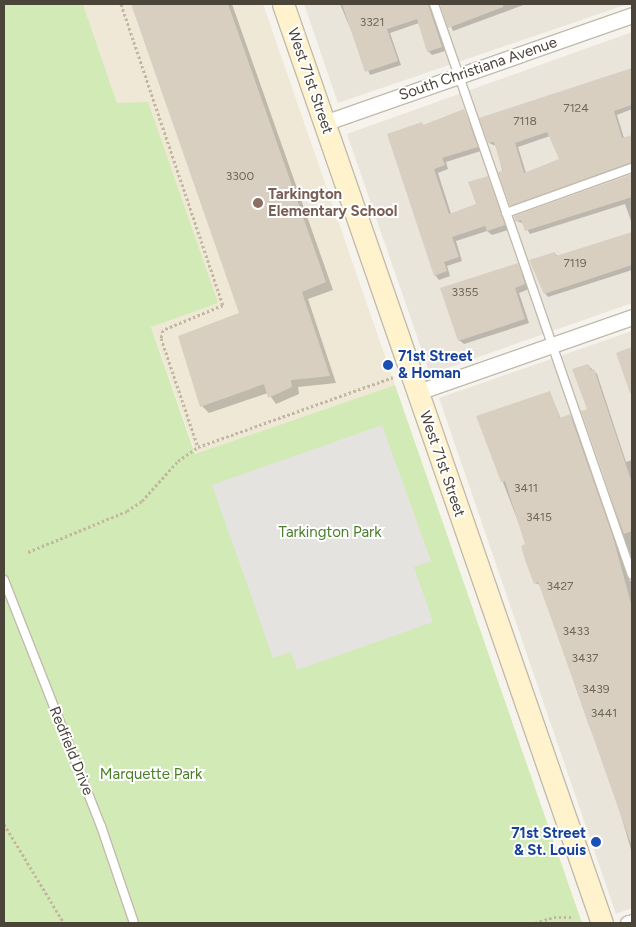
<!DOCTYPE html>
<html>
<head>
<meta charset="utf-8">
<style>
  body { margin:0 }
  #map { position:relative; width:636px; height:927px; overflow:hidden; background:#f6f3ec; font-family:Figtree,sans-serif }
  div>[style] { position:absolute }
  .residential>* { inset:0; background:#eae5da }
  .education>* { inset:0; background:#efe8d6 }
  .green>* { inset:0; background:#d2eab5 }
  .parking>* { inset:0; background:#e5e3e0 }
  .shadow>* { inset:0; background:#0003 }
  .building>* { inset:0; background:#d8cfc1 }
  .path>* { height:3px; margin-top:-1.5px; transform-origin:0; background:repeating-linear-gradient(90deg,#c4b79f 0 2.5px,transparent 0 5px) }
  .roads { filter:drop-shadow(1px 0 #c2bbae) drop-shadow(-1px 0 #c2bbae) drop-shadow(0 1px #c2bbae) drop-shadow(0 -1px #c2bbae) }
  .service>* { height:8px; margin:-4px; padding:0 4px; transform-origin:4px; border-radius:4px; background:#fff }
  .minor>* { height:15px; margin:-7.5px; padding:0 7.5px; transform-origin:7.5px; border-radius:7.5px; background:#fff }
  .secondary>* { height:21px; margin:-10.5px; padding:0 10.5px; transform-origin:10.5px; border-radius:10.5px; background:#fff3cd }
  .dots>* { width:14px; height:14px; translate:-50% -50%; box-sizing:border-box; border:2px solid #fff; border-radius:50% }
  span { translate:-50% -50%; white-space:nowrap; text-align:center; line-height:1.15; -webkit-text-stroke:4px #fff; paint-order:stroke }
  .number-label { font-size:12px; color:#6e675b }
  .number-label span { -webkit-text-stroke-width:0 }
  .street-label { font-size:15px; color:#4b4439 }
  .education-label { font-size:15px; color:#785e54; font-weight:700 }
  .left { translate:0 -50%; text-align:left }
  .transit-label { font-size:15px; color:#164399; font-weight:700 }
  .right { translate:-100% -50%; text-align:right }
  .park-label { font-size:15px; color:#4a7f2a }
  .frame { position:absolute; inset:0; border:5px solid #4b4439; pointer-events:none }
</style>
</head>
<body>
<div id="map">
  <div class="residential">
    <i style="clip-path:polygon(304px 4px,628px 4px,338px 103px)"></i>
    <i style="clip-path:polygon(632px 32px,632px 303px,430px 374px,347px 134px)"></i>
    <i style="clip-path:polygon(632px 331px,632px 908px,616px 914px,439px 398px)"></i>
  </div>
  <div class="education">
    <i style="clip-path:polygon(83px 4px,263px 4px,395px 385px,196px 454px,151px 326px,218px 303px,117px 103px)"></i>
  </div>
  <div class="green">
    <i style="clip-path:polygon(4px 4px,83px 4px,117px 103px,148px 102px,218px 303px,151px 327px,195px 454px,395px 385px,582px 923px,4px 923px)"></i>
  </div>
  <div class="parking">
    <i style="clip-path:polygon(382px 425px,431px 561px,414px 567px,433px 622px,297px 670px,291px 652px,273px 658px,212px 485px)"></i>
  </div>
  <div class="shadow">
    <i style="clip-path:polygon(133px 4px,232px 4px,333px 290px,308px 299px,336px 383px,298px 387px,299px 394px,276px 404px,268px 393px,209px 413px,202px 406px,240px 314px)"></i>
    <i style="clip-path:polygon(340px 4px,435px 4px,432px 10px,445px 51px,432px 55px,428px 51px,419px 23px,390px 33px,401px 65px,370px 75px)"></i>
    <i style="clip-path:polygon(441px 4px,440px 4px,526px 4px,453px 31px)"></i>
    <i style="clip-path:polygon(evenodd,632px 69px,632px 109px,617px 115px,624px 138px,632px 136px,632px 167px,515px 209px,511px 205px,496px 146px,489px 143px,481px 119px,632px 69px,550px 136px,560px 160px,526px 173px,518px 147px,550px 136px)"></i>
    <i style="clip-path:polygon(464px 110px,481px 151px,446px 162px,448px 169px,438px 173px,451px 214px,478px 205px,487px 177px,508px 230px,492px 235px,487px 231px,456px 241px,462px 261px,447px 266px,450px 276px,439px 280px,435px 275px,421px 123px,424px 126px)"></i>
    <i style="clip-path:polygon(632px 175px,632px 224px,625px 204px,530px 234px,524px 224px,517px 221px,515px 217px)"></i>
    <i style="clip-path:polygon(632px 233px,632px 270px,548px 297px,545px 293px,554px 253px,558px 256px)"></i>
    <i style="clip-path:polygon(518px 265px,529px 289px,519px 293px,529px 323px,464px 344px,459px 340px)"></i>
    <i style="clip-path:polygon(588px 365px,597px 374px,626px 462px,632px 460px,632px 561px,583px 412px,588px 410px)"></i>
    <i style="clip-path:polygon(550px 393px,561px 419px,570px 416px,573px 419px,629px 580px,632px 582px,632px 687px,618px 692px,632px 734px,632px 853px,604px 757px,590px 728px,540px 585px,535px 583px,527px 545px,478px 417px)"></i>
  </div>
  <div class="building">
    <i style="clip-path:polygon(131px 4px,228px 4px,326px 282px,302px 292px,330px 376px,291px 380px,292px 387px,268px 398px,264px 384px,200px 407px,178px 336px,239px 313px)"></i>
    <i style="clip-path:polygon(342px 4px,428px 4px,442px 47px,427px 52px,417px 19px,387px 29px,398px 61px,365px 72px)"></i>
    <i style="clip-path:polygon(440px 4px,503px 4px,503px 7px,448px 28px)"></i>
    <i style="clip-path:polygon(evenodd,632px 68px,632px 105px,614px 111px,622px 138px,632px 135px,632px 162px,510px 206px,498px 172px,503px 171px,494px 142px,488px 143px,479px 118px,632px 68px,547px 132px,559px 159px,524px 173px,515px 143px,547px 132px)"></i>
    <i style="clip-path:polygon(464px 109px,478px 147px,442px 158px,445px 165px,434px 169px,449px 214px,476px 204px,468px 182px,488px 176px,505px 225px,487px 231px,485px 226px,452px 237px,459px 257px,444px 262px,447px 271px,434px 276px,387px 134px,422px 122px,423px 125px)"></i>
    <i style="clip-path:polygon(632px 174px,632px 197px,525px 231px,521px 220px,515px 222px,514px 216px)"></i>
    <i style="clip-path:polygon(632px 232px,632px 265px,544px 294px,529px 260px,555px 252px,556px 256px)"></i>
    <i style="clip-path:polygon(518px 263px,525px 284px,515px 288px,525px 319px,458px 341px,440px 288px)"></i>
    <i style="clip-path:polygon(632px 347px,632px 393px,630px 393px,616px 353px)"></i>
    <i style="clip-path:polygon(588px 364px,591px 370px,594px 369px,632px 483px,632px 531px,624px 534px,581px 411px,587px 409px,572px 369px)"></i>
    <i style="clip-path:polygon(550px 391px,560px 418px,570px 414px,613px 537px,632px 607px,632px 847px,555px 629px,538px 582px,534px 584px,525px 560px,521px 546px,525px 544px,505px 481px,501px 482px,476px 416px)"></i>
  </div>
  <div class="path">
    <i style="left:121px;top:4px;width:318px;rotate:71.3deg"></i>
    <i style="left:223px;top:305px;width:65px;rotate:157.4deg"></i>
    <i style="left:163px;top:330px;width:8px;rotate:104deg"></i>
    <i style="left:161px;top:338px;width:115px;rotate:71.3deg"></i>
    <i style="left:28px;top:552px;width:107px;rotate:-22.5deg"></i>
    <i style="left:127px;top:511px;width:18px;rotate:-34deg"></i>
    <i style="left:142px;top:501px;width:54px;rotate:-48deg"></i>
    <i style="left:178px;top:461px;width:24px;rotate:-35deg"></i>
    <i style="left:198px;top:447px;width:207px;rotate:-19.7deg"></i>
    <i style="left:4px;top:824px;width:116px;rotate:58.8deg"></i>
    <i style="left:535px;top:923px;width:20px;rotate:-18deg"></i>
    <i style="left:554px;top:917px;width:17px"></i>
  </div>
  <div class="roads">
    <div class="service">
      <i style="left:434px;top:4px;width:604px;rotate:70.88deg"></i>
      <i style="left:506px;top:213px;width:134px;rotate:-19.7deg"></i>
      <i style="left:4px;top:580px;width:264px;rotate:68.5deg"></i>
      <i style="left:101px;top:826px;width:102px;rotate:71.2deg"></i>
    </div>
    <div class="minor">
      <i style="left:324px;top:123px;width:326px;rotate:-19.3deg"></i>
      <i style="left:418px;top:392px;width:227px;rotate:-19.3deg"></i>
      <i style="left:628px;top:923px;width:4px;rotate:-14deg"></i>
    </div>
    <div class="secondary">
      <i style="left:283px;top:4px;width:973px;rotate:70.86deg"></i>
    </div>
  </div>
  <div class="dots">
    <i style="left:258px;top:203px;background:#8d6e63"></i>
    <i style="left:388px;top:365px;background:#1a4fb4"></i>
    <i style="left:596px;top:842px;background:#1a4fb4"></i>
  </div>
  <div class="number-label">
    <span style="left:372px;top:23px">3321</span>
    <span style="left:576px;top:109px">7124</span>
    <span style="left:525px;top:122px">7118</span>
    <span style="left:240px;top:177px">3300</span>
    <span style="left:575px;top:264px">7119</span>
    <span style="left:465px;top:293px">3355</span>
    <span style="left:526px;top:489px">3411</span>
    <span style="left:539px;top:518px">3415</span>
    <span style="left:560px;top:587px">3427</span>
    <span style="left:576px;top:632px">3433</span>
    <span style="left:585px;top:659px">3437</span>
    <span style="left:596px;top:690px">3439</span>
    <span style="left:604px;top:714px">3441</span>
  </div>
  <div class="street-label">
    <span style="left:478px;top:69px;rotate:-19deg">South Christiana Avenue</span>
    <span style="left:310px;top:81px;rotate:71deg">West 71st Street</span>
    <span style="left:442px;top:464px;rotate:71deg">West 71st Street</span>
    <span style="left:71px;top:751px;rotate:68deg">Redfield Drive</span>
  </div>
  <div class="education-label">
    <span class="left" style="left:268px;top:203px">Tarkington<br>Elementary School</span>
  </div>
  <div class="transit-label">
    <span class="left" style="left:398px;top:365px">71st Street<br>&amp; Homan</span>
    <span class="right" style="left:586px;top:842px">71st Street<br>&amp; St. Louis</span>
  </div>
  <div class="park-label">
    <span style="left:330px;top:533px">Tarkington Park</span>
    <span style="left:151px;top:775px">Marquette Park</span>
  </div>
  <div class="frame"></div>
</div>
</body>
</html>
